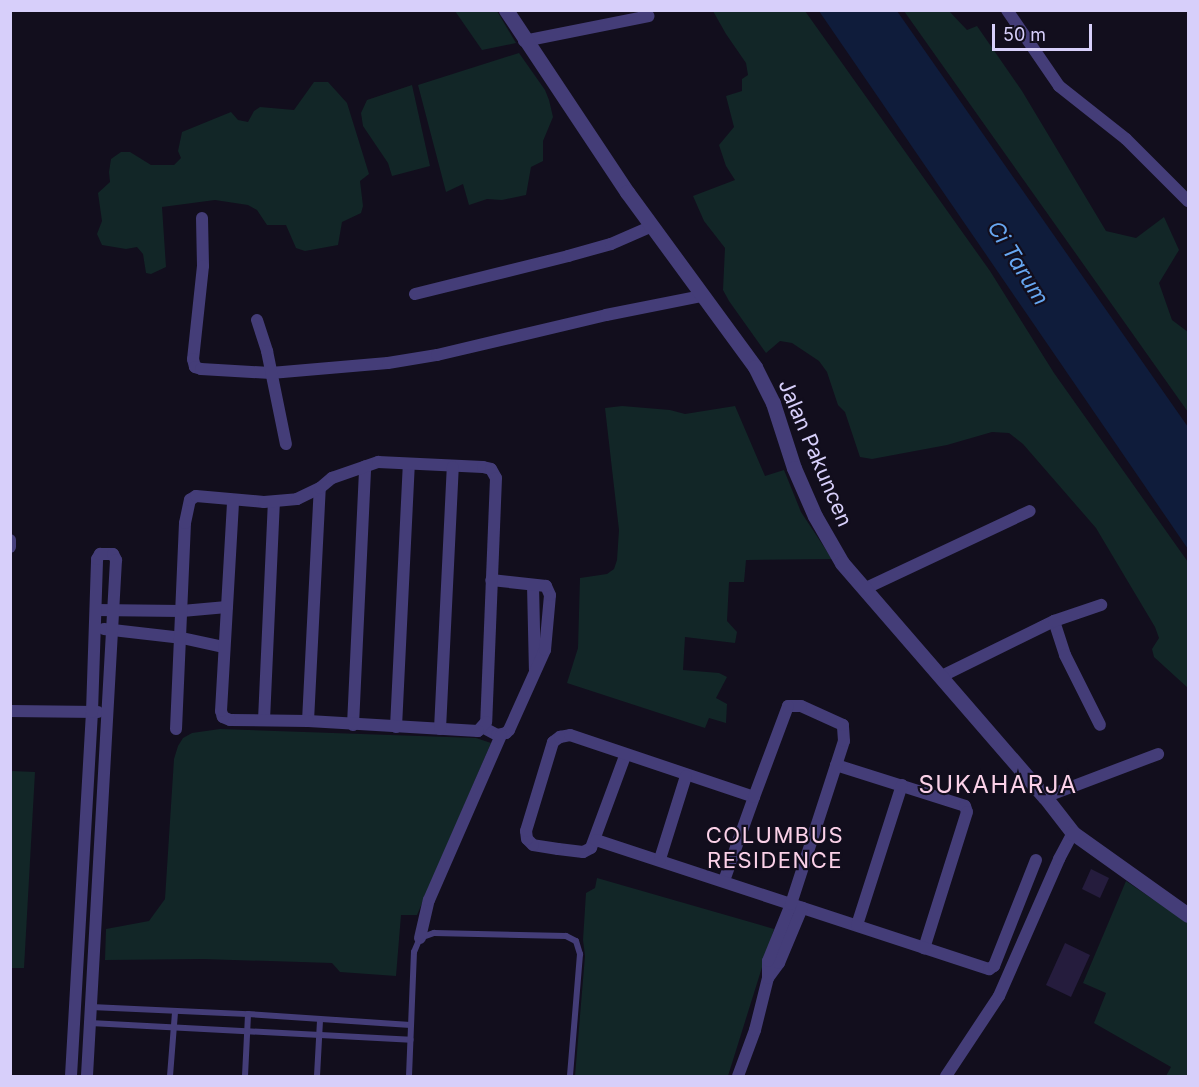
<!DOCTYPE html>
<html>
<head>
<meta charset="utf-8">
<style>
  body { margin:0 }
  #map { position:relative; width:1199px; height:1087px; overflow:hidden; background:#120e1d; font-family:Inter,sans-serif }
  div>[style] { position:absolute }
  .green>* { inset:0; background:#122627 }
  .water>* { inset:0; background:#0f1c3b }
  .building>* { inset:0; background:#251c3d }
  .service>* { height:6px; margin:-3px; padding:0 3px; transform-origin:3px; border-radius:3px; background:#443d78 }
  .minor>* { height:12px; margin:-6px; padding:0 6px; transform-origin:6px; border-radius:6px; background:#443d78 }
  .tertiary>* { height:15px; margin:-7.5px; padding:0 7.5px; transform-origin:7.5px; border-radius:7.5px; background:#443d78 }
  span { translate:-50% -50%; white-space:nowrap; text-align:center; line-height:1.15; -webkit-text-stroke:4.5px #120e1d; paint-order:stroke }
  .street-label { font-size:21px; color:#d7cffa }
  .water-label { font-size:22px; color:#67a7f1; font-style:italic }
  .neighbourhood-label { font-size:22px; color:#fbd1e8; letter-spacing:1.5px }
  .quarter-label { font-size:24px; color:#fbd1e8; letter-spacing:1.5px }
  .frame { position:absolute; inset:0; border:12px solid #d7cffa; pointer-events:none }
  .scale { position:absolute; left:992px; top:24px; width:100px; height:27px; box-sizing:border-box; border:3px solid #d7cffa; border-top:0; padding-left:8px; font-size:18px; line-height:21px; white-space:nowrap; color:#d7cffa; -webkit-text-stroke:4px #120e1d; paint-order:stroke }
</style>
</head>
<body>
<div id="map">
  <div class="green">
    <i style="clip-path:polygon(455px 11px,497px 11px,516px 43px,482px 50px)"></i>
    <i style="clip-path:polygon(713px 11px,805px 11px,990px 271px,1054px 373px,1188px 562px,1188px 688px,1154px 657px,1152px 649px,1159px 638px,1155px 627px,1096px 528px,1023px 444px,1009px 433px,992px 432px,947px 445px,872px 459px,860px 457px,845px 412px,838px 405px,827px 372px,819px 361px,792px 343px,780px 341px,766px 353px,729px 301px,723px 290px,725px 248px,704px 221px,693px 196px,735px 180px,726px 166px,719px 145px,734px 127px,726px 96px,742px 91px,742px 79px,748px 75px,746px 63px,726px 34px)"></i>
    <i style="clip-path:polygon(904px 11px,949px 11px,967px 30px,977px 26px,1022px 91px,1106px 231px,1136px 238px,1164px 217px,1179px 250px,1159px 283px,1172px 320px,1188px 332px,1188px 412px)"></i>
    <i style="clip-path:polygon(519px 53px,545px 90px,549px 100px,553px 117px,543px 141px,543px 161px,531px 167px,526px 195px,502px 200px,487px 199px,469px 205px,463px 184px,446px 192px,418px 85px)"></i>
    <i style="clip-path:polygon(314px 82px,328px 82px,347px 103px,369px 174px,360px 181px,363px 206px,361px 213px,342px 222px,338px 245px,305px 251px,296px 248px,286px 225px,267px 225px,257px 210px,248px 205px,215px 200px,162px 207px,166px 267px,151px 274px,146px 273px,143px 254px,137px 247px,126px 249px,102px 245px,97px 234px,102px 221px,98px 193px,110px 182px,109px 172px,111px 159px,121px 152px,130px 152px,151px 165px,174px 165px,181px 158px,178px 151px,182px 132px,231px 112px,238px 120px,248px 122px,254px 111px,260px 107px,294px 110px)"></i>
    <i style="clip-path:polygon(412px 85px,430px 166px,392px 176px,388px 163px,363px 126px,361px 113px,367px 100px)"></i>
    <i style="clip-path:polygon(622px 406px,670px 410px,685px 414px,735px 406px,765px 476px,784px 470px,801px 512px,832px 559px,746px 560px,744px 582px,729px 582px,727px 621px,737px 632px,735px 643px,685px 637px,683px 670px,719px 673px,727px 677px,716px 698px,727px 704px,726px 723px,709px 718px,705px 728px,567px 683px,578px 648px,580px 578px,607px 574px,614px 569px,617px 560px,619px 530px,605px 408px)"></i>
    <i style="clip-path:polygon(220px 729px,476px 738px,491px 743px,417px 915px,401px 915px,396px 976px,340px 972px,332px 963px,203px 959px,105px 960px,106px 929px,149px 921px,165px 899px,174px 759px,178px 746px,183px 738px,192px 733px)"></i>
    <i style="clip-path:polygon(11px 771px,35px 772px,24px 968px,11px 968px)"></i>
    <i style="clip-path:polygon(597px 878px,774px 929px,728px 1076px,575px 1076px,585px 956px,583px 940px,586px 893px,595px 888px)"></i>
    <i style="clip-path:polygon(1126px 881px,1188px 923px,1188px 1076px,1166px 1076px,1171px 1067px,1094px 1023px,1106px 993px,1083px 983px)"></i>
  </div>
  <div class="water">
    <i style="clip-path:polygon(819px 11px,897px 11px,1188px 427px,1188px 549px)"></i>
  </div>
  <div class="building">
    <i style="clip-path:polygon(1091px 869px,1109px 878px,1100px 898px,1082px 889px)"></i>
    <i style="clip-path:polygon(1065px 943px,1090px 955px,1071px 997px,1046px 985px)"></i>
  </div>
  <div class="service">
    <i style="left:91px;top:1007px;width:157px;rotate:2.6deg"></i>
    <i style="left:248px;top:1014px;width:163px;rotate:3.9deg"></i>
    <i style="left:90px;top:1023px;width:321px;rotate:3deg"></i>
    <i style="left:170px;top:1076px;width:64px;rotate:-85.5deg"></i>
    <i style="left:245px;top:1076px;width:62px;rotate:-87.2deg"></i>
    <i style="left:317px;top:1076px;width:56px;rotate:-86.9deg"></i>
    <i style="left:409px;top:1076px;width:124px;rotate:-87.7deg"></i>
    <i style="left:414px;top:952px;width:15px;rotate:-67deg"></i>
    <i style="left:420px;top:938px;width:15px;rotate:-20deg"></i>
    <i style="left:434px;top:933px;width:132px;rotate:1.3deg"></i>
    <i style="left:566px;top:936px;width:11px;rotate:27deg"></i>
    <i style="left:576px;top:941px;width:14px;rotate:73deg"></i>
    <i style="left:580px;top:954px;width:122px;rotate:94.7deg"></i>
  </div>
  <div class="minor">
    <i style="left:1007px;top:10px;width:92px;rotate:55.6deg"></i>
    <i style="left:1059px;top:86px;width:85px;rotate:38.3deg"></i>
    <i style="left:1126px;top:139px;width:88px;rotate:45deg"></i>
    <i style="left:524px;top:41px;width:127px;rotate:-11.3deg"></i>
    <i style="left:202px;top:218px;width:48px;rotate:88.8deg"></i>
    <i style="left:203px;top:266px;width:94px;rotate:96.1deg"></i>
    <i style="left:193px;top:359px;width:8px;rotate:76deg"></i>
    <i style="left:195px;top:367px;width:6px;rotate:18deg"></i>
    <i style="left:201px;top:369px;width:70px;rotate:3.3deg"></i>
    <i style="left:271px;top:373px;width:117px;rotate:-4.9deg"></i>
    <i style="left:388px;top:363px;width:50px;rotate:-9.3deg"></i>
    <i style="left:437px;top:355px;width:174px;rotate:-13.3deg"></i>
    <i style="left:606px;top:315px;width:98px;rotate:-11.2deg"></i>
    <i style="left:415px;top:294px;width:158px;rotate:-13.9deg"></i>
    <i style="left:568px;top:256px;width:45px;rotate:-15.6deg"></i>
    <i style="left:611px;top:244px;width:45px;rotate:-23.7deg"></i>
    <i style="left:257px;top:320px;width:33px;rotate:72deg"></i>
    <i style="left:267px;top:351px;width:95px;rotate:78.5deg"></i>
    <i style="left:10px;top:540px;width:7px;rotate:90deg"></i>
    <i style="left:533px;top:585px;width:85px;rotate:88.7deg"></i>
    <i style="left:864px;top:589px;width:183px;rotate:-25.2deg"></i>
    <i style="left:96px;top:610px;width:86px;rotate:0.7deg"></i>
    <i style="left:182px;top:611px;width:45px;rotate:-5.1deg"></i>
    <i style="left:1054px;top:621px;width:36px;rotate:72deg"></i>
    <i style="left:1065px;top:655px;width:78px;rotate:63.4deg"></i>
    <i style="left:104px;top:629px;width:79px;rotate:6.6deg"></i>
    <i style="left:182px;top:638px;width:43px;rotate:12.1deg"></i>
    <i style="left:942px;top:676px;width:125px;rotate:-26.2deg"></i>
    <i style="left:1054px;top:621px;width:50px;rotate:-18.8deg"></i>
    <i style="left:10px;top:711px;width:88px;rotate:0.7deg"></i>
    <i style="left:264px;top:720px;width:217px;rotate:-87.4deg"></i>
    <i style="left:308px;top:721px;width:233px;rotate:-87.1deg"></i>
    <i style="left:353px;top:725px;width:259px;rotate:-87.3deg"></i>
    <i style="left:396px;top:727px;width:263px;rotate:-87.2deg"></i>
    <i style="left:484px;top:728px;width:15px;rotate:28deg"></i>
    <i style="left:497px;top:735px;width:9px;rotate:-13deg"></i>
    <i style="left:506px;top:733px;width:4px;rotate:-45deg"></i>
    <i style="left:509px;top:730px;width:88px;rotate:-65.8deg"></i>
    <i style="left:545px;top:650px;width:55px;rotate:-84.8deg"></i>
    <i style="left:550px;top:595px;width:10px;rotate:-114deg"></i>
    <i style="left:546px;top:586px;width:55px;rotate:-173.8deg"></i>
    <i style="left:176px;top:729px;width:206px;rotate:-87.5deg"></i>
    <i style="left:185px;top:523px;width:24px;rotate:-78deg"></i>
    <i style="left:190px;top:500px;width:7px;rotate:-34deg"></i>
    <i style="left:196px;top:496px;width:68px;rotate:5deg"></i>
    <i style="left:264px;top:502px;width:33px;rotate:-5deg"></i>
    <i style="left:297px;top:499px;width:25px;rotate:-26deg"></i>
    <i style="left:320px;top:488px;width:16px;rotate:-40deg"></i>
    <i style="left:332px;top:478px;width:49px;rotate:-19.2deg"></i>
    <i style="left:378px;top:462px;width:105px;rotate:2.7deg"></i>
    <i style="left:483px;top:467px;width:8px;rotate:14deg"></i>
    <i style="left:491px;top:469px;width:10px;rotate:61deg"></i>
    <i style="left:496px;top:478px;width:244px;rotate:92.3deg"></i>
    <i style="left:486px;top:722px;width:12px;rotate:132deg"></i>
    <i style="left:478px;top:731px;width:170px;rotate:-176.6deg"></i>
    <i style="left:308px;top:721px;width:78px;rotate:-179.3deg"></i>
    <i style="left:230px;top:720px;width:8px;rotate:-157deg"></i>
    <i style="left:223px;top:717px;width:6px;rotate:-108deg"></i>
    <i style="left:221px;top:711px;width:211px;rotate:-86.7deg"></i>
    <i style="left:440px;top:729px;width:262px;rotate:-87.2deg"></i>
    <i style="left:625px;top:756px;width:98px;rotate:110.3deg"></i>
    <i style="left:591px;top:848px;width:9px;rotate:153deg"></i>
    <i style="left:583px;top:852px;width:25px;rotate:-173deg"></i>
    <i style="left:558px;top:849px;width:25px;rotate:-171deg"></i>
    <i style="left:533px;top:845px;width:8px;rotate:-135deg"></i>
    <i style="left:527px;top:839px;width:8px;rotate:-97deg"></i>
    <i style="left:526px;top:831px;width:93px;rotate:-73.1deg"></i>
    <i style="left:553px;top:742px;width:9px;rotate:-36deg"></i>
    <i style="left:560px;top:737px;width:10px;rotate:-11deg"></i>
    <i style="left:570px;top:735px;width:194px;rotate:18.6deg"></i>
    <i style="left:754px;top:797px;width:89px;rotate:109.7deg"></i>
    <i style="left:836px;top:765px;width:135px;rotate:17.6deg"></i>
    <i style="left:965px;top:806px;width:6px;rotate:72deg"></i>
    <i style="left:967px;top:812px;width:143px;rotate:107.5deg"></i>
    <i style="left:1045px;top:797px;width:121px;rotate:-20.8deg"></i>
    <i style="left:596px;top:840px;width:414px;rotate:18.2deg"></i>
    <i style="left:989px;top:969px;width:6px;rotate:-31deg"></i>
    <i style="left:994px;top:966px;width:114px;rotate:-68.4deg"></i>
    <i style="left:660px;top:859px;width:87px;rotate:-72.6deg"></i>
    <i style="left:857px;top:925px;width:147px;rotate:-72.2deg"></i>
    <i style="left:420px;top:938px;width:39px;rotate:-77deg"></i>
    <i style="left:429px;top:900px;width:180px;rotate:-66.4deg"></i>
    <i style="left:768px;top:978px;width:19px;rotate:-54deg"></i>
    <i style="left:779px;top:963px;width:60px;rotate:-67.3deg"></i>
    <i style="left:71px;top:1076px;width:365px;rotate:-86.7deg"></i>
    <i style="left:92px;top:712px;width:153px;rotate:-88.1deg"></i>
    <i style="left:97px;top:559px;width:6px;rotate:-59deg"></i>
    <i style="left:100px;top:554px;width:13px"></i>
    <i style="left:113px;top:554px;width:7px;rotate:63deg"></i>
    <i style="left:116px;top:560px;width:517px;rotate:93.22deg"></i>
    <i style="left:738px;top:1076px;width:49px;rotate:-69.7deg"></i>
    <i style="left:755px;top:1030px;width:54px;rotate:-76deg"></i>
    <i style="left:768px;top:978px;width:17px;rotate:-90deg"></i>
    <i style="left:768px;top:961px;width:61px;rotate:-68deg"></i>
    <i style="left:791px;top:904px;width:171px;rotate:-72deg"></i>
    <i style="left:844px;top:741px;width:16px;rotate:-94deg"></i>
    <i style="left:843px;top:725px;width:46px;rotate:-155.7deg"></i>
    <i style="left:801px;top:706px;width:13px;rotate:180deg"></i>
    <i style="left:788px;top:706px;width:97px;rotate:110.5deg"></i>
    <i style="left:946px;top:1076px;width:96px;rotate:-56.5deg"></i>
    <i style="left:999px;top:996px;width:150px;rotate:-66.3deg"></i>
    <i style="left:1059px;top:859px;width:30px;rotate:-62deg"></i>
  </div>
  <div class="tertiary">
    <i style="left:506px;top:10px;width:219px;rotate:56.4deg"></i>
    <i style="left:627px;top:192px;width:217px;rotate:53.8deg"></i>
    <i style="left:755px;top:367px;width:40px;rotate:63.4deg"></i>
    <i style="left:773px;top:403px;width:68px;rotate:72.1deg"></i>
    <i style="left:794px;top:468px;width:52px;rotate:66.4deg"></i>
    <i style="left:815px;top:516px;width:54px;rotate:60.1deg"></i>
    <i style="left:842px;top:563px;width:310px;rotate:49.1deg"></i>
    <i style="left:1045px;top:797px;width:46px;rotate:52.1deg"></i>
    <i style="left:1073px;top:833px;width:141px;rotate:35.5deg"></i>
  </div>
  <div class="street-label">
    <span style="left:815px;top:453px;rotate:67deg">Jalan Pakuncen</span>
  </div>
  <div class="water-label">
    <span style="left:1018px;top:263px;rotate:58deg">Ci Tarum</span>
  </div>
  <div class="neighbourhood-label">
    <span style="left:775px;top:848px">COLUMBUS<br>RESIDENCE</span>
  </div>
  <div class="quarter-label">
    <span style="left:998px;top:785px">SUKAHARJA</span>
  </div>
  <div class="frame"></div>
  <div class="scale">50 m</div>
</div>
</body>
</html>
